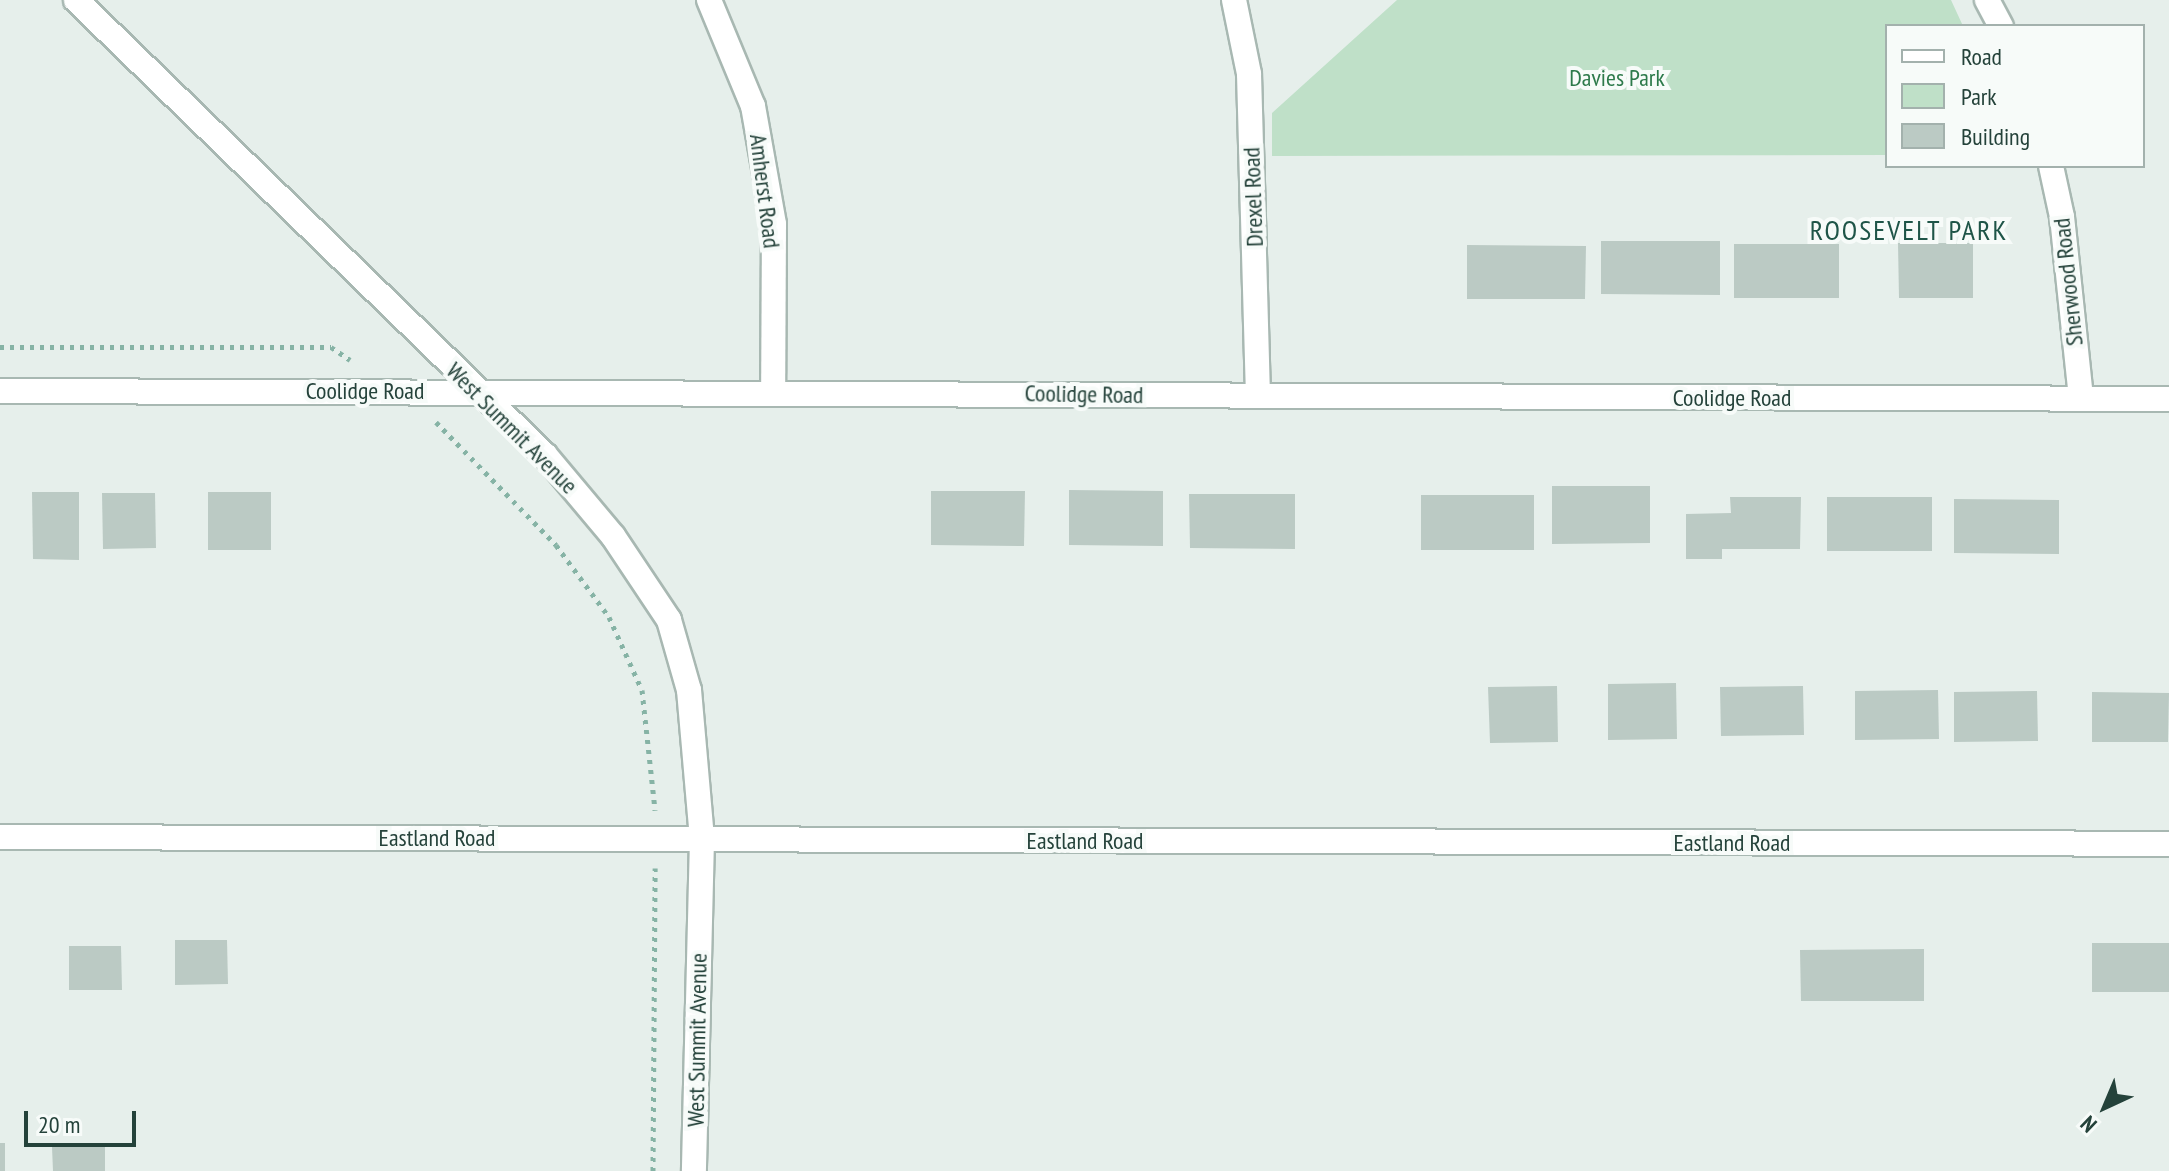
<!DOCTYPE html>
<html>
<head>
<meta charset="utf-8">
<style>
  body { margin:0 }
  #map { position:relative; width:2169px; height:1171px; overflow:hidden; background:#e6efeb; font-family:"PT Sans Narrow",sans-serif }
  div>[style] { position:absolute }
  .green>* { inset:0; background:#bfe0c8 }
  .building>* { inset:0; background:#bbcac4 }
  .path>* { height:5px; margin-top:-2.5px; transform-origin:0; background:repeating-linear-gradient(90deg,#86b3a5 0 4px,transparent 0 10px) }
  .roads { filter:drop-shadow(2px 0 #a8b8b2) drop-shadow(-2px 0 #a8b8b2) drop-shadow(0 2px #a8b8b2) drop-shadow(0 -2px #a8b8b2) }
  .street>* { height:24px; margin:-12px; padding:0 12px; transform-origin:12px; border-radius:12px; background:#fff }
  .secondary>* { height:24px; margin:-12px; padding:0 12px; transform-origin:12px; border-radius:12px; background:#fff }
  span { translate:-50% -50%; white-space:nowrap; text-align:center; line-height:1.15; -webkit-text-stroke:8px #f7fbf9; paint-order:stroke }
  .park-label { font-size:24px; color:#2d7a4b }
  .street-label { font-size:24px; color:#24423a }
  .quarter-label { font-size:28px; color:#1f5548; letter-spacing:2px }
  .legend { position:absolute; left:1885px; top:24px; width:260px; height:144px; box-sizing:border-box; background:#f7fbf9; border:2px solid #a3b1ad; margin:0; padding:10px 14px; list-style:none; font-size:24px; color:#24423a }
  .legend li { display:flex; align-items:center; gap:16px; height:40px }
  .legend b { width:40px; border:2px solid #a3b1ad }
  .north { position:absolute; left:2065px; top:1067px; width:80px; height:80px; -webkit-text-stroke:6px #f7fbf9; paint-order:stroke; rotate:224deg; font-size:22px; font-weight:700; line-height:32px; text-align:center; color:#24423a }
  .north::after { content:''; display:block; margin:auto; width:28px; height:36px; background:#24423a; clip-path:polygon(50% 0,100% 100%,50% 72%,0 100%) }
  .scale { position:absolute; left:24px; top:1111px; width:112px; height:36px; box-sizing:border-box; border:4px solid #24423a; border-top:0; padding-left:10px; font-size:24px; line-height:28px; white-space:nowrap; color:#24423a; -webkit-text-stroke:6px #f7fbf9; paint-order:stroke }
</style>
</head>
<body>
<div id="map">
  <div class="green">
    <i style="clip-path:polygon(1397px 0,1951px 0,1963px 26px,1887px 26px,1887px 155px,1272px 156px,1272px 113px)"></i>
  </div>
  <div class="building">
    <i style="clip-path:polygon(1601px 241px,1720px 241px,1720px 295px,1601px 294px)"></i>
    <i style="clip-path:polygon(1898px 243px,1973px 243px,1973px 298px,1899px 298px)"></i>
    <i style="clip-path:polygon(1734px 244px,1839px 244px,1839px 298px,1734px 298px)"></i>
    <i style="clip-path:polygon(1467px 245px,1586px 246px,1585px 299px,1467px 299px)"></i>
    <i style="clip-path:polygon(1552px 486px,1650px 486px,1650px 543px,1552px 544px)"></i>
    <i style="clip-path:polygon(1069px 490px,1163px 491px,1163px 546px,1069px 545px)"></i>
    <i style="clip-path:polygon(931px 491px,1025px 491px,1024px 546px,931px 545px)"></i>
    <i style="clip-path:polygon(32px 492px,79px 492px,79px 560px,33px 559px)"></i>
    <i style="clip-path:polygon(208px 492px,271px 492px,271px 550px,208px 550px)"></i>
    <i style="clip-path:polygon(102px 493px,155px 493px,156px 548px,103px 549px)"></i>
    <i style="clip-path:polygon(1189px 494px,1295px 494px,1295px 549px,1190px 548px)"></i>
    <i style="clip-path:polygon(1421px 495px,1534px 495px,1534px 550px,1421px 550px)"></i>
    <i style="clip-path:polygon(1730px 497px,1801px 497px,1800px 549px,1722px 549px,1722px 559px,1686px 559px,1686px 514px,1731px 513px)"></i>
    <i style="clip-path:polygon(1827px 497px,1932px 497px,1932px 551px,1827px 551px)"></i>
    <i style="clip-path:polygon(1954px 499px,2059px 500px,2059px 554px,1954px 553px)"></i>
    <i style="clip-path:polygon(1676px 683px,1677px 739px,1608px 740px,1608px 684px)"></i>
    <i style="clip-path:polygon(1557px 686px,1558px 742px,1490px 743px,1488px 687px)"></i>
    <i style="clip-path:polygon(1803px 686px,1804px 735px,1721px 736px,1720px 687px)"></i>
    <i style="clip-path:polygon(1938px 690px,1939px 739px,1855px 740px,1855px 691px)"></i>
    <i style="clip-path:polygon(2037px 691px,2038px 741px,1954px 742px,1954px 692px)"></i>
    <i style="clip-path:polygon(2092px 692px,2169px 693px,2168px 742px,2092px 742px)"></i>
    <i style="clip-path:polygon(175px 940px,227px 940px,228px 984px,175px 985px)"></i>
    <i style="clip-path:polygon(2092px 943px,2169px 943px,2169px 992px,2092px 992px)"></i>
    <i style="clip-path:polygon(69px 946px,121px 946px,122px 990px,69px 990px)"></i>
    <i style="clip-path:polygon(1924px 949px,1924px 1001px,1801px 1001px,1800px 950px)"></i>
    <i style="clip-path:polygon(0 1143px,5px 1143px,5px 1171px,0 1171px)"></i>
    <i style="clip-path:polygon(52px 1147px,105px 1147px,105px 1171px,53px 1171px)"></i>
  </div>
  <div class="path">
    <i style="left:0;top:347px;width:331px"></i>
    <i style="left:331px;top:347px;width:23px;rotate:34deg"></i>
    <i style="left:436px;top:422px;width:172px;rotate:45.7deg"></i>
    <i style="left:556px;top:545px;width:89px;rotate:53.6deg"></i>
    <i style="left:609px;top:617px;width:80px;rotate:65.7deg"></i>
    <i style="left:642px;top:690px;width:121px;rotate:83.8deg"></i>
    <i style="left:653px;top:1171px;width:303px;rotate:-89.6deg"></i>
  </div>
  <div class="roads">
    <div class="street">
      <i style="left:709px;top:0;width:115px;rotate:67.5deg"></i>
      <i style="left:753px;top:106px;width:120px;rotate:79.9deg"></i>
      <i style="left:774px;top:224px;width:167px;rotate:90.3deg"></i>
      <i style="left:1234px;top:0;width:76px;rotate:78.5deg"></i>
      <i style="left:1249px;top:74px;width:322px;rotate:88.4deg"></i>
      <i style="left:1987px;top:0;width:30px;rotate:62deg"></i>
      <i style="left:2051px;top:166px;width:52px;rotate:77.8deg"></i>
      <i style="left:2062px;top:217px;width:183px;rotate:84deg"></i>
      <i style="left:0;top:391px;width:2169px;rotate:0.21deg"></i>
      <i style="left:0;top:837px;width:2169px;rotate:0.18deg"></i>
    </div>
    <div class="secondary">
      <i style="left:76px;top:0;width:653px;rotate:44.13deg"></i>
      <i style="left:545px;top:455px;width:106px;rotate:50deg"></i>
      <i style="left:613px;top:536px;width:101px;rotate:56.3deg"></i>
      <i style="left:669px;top:620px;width:73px;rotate:74.1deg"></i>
      <i style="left:689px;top:690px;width:150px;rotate:85deg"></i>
      <i style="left:702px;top:839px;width:332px;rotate:91.4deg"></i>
    </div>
  </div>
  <div class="park-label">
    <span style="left:1617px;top:78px">Davies Park</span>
  </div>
  <div class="street-label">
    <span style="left:765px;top:191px;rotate:83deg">Amherst Road</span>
    <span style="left:1253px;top:197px;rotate:-92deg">Drexel Road</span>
    <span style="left:2068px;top:282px;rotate:-96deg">Sherwood Road</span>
    <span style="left:365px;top:391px">Coolidge Road</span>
    <span style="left:1084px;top:394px;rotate:1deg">Coolidge Road</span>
    <span style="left:1732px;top:398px">Coolidge Road</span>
    <span style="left:512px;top:428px;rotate:45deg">West Summit Avenue</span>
    <span style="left:437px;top:838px">Eastland Road</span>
    <span style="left:1085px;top:841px">Eastland Road</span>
    <span style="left:1732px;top:843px">Eastland Road</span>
    <span style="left:697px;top:1040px;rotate:-89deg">West Summit Avenue</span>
  </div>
  <div class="quarter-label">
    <span style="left:1909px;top:230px">ROOSEVELT PARK</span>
  </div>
  <ul class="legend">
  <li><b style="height:10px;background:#fff"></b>Road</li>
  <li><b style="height:22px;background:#bfe0c8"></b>Park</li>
  <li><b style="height:22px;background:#bbcac4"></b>Building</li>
  </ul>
  <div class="north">N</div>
  <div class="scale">20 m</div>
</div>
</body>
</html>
